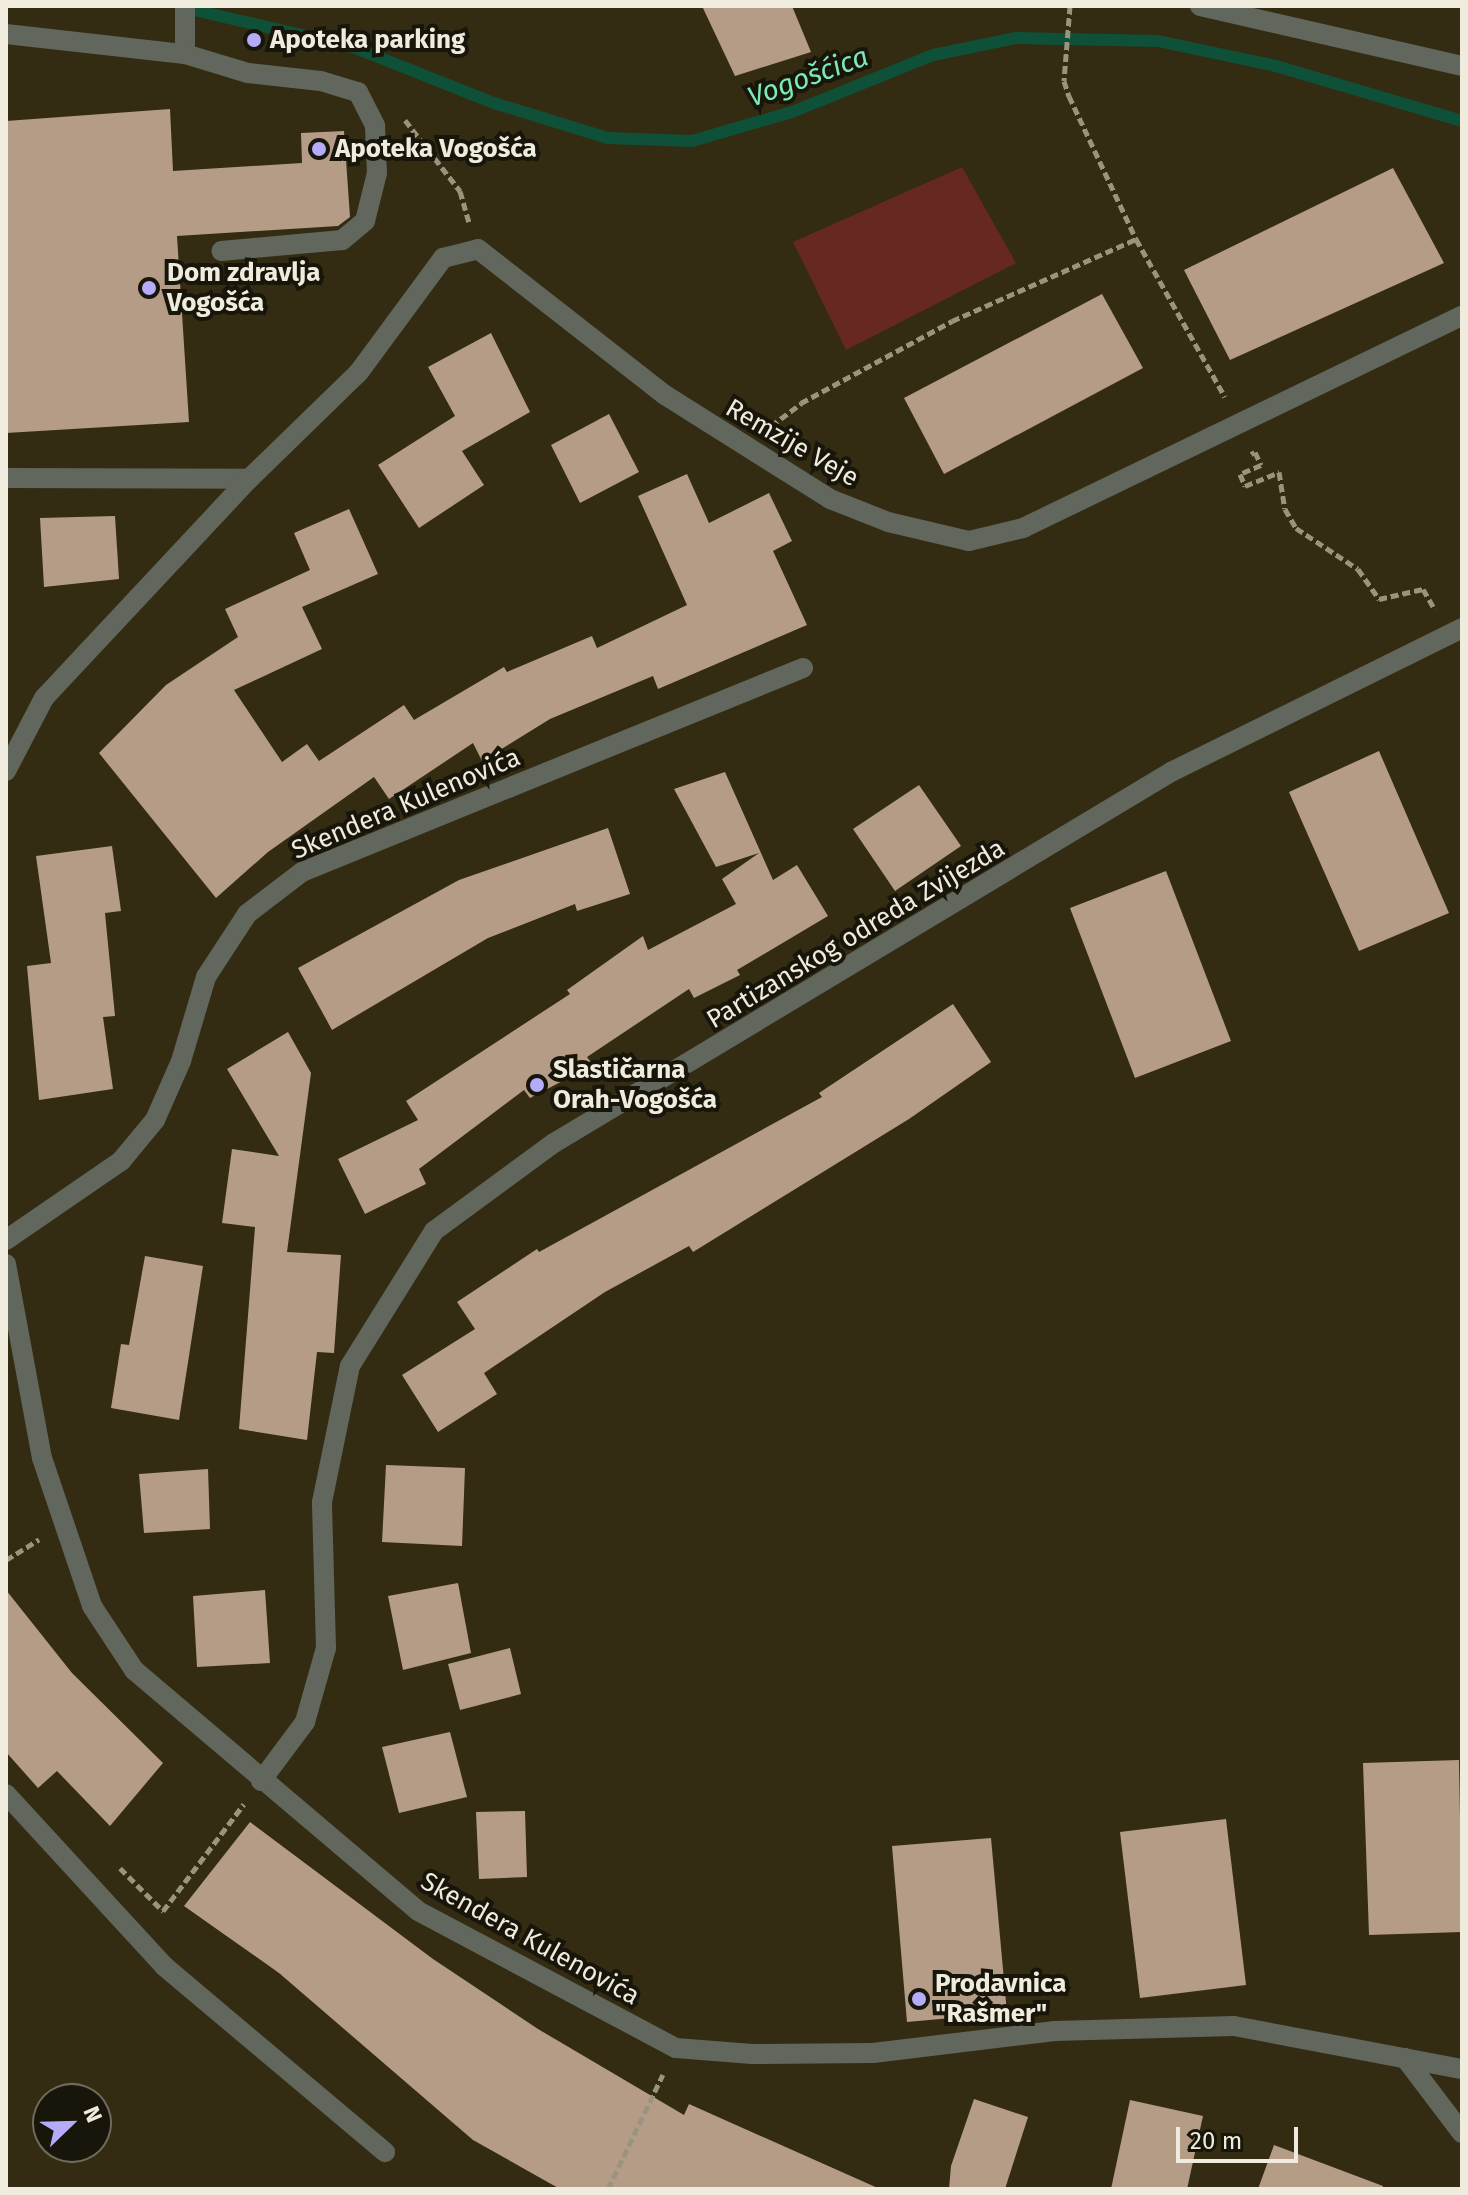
<!DOCTYPE html>
<html>
<head>
<meta charset="utf-8">
<style>
  body { margin:0 }
  #map { position:relative; width:1468px; height:2195px; overflow:hidden; background:#332c12; font-family:"Fira Sans",sans-serif }
  div>[style] { position:absolute }
  .green>* { inset:0; background:#672821 }
  .stream>* { height:12px; margin:-6px; padding:0 6px; transform-origin:6px; border-radius:6px; background:#0f5138 }
  .building>* { inset:0; background:#b59c87 }
  .path>* { height:5px; margin-top:-2.5px; transform-origin:0; background:repeating-linear-gradient(90deg,#99937f 0 8px,transparent 0 12px) }
  .minor>* { height:20px; margin:-10px; padding:0 10px; transform-origin:10px; border-radius:10px; background:#61675c }
  .dots>* { width:22px; height:22px; translate:-50% -50%; box-sizing:border-box; border:4px solid #18150a; border-radius:50% }
  span { translate:-50% -50%; white-space:nowrap; text-align:center; line-height:1.15; -webkit-text-stroke:8px #18150a; paint-order:stroke }
  .poi-label { font-size:26px; color:#f0ecdd; font-weight:700 }
  .left { translate:0 -50%; text-align:left }
  .street-label { font-size:26px; color:#f0ecdd }
  .water-label { font-size:28px; color:#7beab8; font-style:italic }
  .frame { position:absolute; inset:0; border:8px solid #f0ecdd; pointer-events:none }
  .north { position:absolute; left:32px; top:2083px; width:80px; height:80px; box-sizing:border-box; background:#18150a; border:2px solid #6e6b5e; border-radius:50%; rotate:67deg; font-size:22px; font-weight:700; line-height:32px; text-align:center; color:#f0ecdd }
  .north::after { content:''; display:block; margin:auto; width:28px; height:36px; background:#b4acf9; clip-path:polygon(50% 0,100% 100%,50% 72%,0 100%) }
  .scale { position:absolute; left:1176px; top:2127px; width:122px; height:36px; box-sizing:border-box; border:4px solid #f0ecdd; border-top:0; padding-left:10px; font-size:24px; line-height:28px; white-space:nowrap; color:#f0ecdd; -webkit-text-stroke:6px #18150a; paint-order:stroke }
</style>
</head>
<body>
<div id="map">
  <div class="green">
    <i style="clip-path:polygon(962px 167px,1016px 263px,846px 350px,793px 242px)"></i>
  </div>
  <div class="stream">
    <i style="left:181px;top:7px;width:177px;rotate:13.1deg"></i>
    <i style="left:353px;top:47px;width:152px;rotate:21.7deg"></i>
    <i style="left:494px;top:103px;width:119px;rotate:17.1deg"></i>
    <i style="left:608px;top:138px;width:84px;rotate:2deg"></i>
    <i style="left:692px;top:141px;width:104px;rotate:-16.2deg"></i>
    <i style="left:792px;top:112px;width:152px;rotate:-22deg"></i>
    <i style="left:933px;top:55px;width:85px;rotate:-11.6deg"></i>
    <i style="left:1016px;top:38px;width:142px;rotate:1.2deg"></i>
    <i style="left:1158px;top:41px;width:121px;rotate:12deg"></i>
    <i style="left:1276px;top:66px;width:194px;rotate:16.5deg"></i>
  </div>
  <div class="building">
    <i style="clip-path:polygon(702px 6px,792px 6px,811px 52px,735px 76px)"></i>
    <i style="clip-path:polygon(170px 109px,173px 171px,302px 163px,301px 133px,344px 131px,350px 217px,338px 226px,177px 236px,189px 422px,6px 433px,6px 121px)"></i>
    <i style="clip-path:polygon(1393px 168px,1444px 263px,1230px 360px,1184px 270px)"></i>
    <i style="clip-path:polygon(1102px 294px,1143px 368px,944px 474px,904px 398px)"></i>
    <i style="clip-path:polygon(491px 333px,530px 412px,462px 451px,484px 485px,419px 528px,378px 465px,455px 416px,428px 367px)"></i>
    <i style="clip-path:polygon(609px 414px,639px 472px,580px 503px,551px 445px)"></i>
    <i style="clip-path:polygon(687px 474px,709px 523px,769px 493px,792px 541px,773px 551px,807px 625px,658px 689px,653px 676px,550px 719px,482px 761px,473px 743px,389px 799px,374px 777px,268px 852px,216px 898px,99px 753px,166px 685px,238px 637px,225px 609px,310px 570px,294px 533px,349px 509px,378px 574px,302px 607px,322px 649px,234px 690px,282px 762px,307px 744px,319px 761px,404px 705px,414px 720px,504px 667px,507px 672px,592px 636px,597px 648px,687px 605px,638px 496px)"></i>
    <i style="clip-path:polygon(115px 516px,119px 579px,44px 587px,40px 518px)"></i>
    <i style="clip-path:polygon(1379px 751px,1449px 913px,1359px 951px,1289px 792px)"></i>
    <i style="clip-path:polygon(725px 772px,773px 880px,797px 865px,828px 916px,737px 970px,740px 975px,694px 998px,689px 989px,587px 1057px,593px 1065px,530px 1098px,524px 1090px,419px 1169px,426px 1184px,365px 1214px,338px 1159px,418px 1120px,406px 1101px,570px 994px,567px 990px,643px 936px,648px 950px,736px 904px,722px 879px,759px 853px,716px 867px,674px 789px)"></i>
    <i style="clip-path:polygon(919px 785px,961px 846px,895px 891px,853px 829px)"></i>
    <i style="clip-path:polygon(608px 828px,630px 894px,577px 911px,575px 904px,488px 938px,332px 1030px,298px 968px,459px 880px)"></i>
    <i style="clip-path:polygon(112px 846px,121px 911px,105px 913px,115px 1016px,103px 1017px,113px 1089px,39px 1100px,27px 966px,51px 963px,36px 856px)"></i>
    <i style="clip-path:polygon(1166px 871px,1231px 1041px,1135px 1078px,1070px 908px)"></i>
    <i style="clip-path:polygon(953px 1004px,991px 1062px,909px 1119px,693px 1252px,689px 1246px,605px 1292px,484px 1373px,497px 1394px,438px 1432px,402px 1375px,475px 1329px,457px 1302px,537px 1249px,539px 1252px,822px 1097px,819px 1093px)"></i>
    <i style="clip-path:polygon(288px 1032px,311px 1073px,287px 1252px,341px 1255px,334px 1353px,317px 1352px,307px 1440px,239px 1429px,255px 1227px,222px 1223px,232px 1149px,279px 1156px,227px 1069px)"></i>
    <i style="clip-path:polygon(145px 1256px,203px 1266px,179px 1420px,111px 1408px,121px 1344px,129px 1345px)"></i>
    <i style="clip-path:polygon(386px 1465px,465px 1468px,462px 1546px,382px 1542px)"></i>
    <i style="clip-path:polygon(208px 1469px,210px 1529px,144px 1533px,139px 1474px)"></i>
    <i style="clip-path:polygon(458px 1583px,471px 1653px,403px 1670px,388px 1596px)"></i>
    <i style="clip-path:polygon(6px 1590px,72px 1673px,163px 1763px,110px 1826px,57px 1771px,38px 1788px,6px 1752px)"></i>
    <i style="clip-path:polygon(265px 1590px,270px 1663px,197px 1667px,193px 1596px)"></i>
    <i style="clip-path:polygon(510px 1648px,521px 1694px,460px 1710px,448px 1664px)"></i>
    <i style="clip-path:polygon(450px 1732px,467px 1797px,399px 1813px,382px 1747px)"></i>
    <i style="clip-path:polygon(1459px 1760px,1462px 1932px,1369px 1935px,1363px 1763px)"></i>
    <i style="clip-path:polygon(525px 1811px,527px 1877px,479px 1879px,476px 1812px)"></i>
    <i style="clip-path:polygon(1226px 1819px,1246px 1985px,1140px 1998px,1120px 1832px)"></i>
    <i style="clip-path:polygon(250px 1822px,433px 1959px,538px 2029px,684px 2115px,689px 2104px,880px 2189px,560px 2189px,473px 2140px,279px 1973px,184px 1906px)"></i>
    <i style="clip-path:polygon(991px 1838px,1007px 2013px,907px 2022px,892px 1846px)"></i>
    <i style="clip-path:polygon(974px 2099px,1028px 2117px,1005px 2189px,949px 2189px,951px 2166px)"></i>
    <i style="clip-path:polygon(1130px 2100px,1203px 2116px,1187px 2189px,1111px 2189px)"></i>
    <i style="clip-path:polygon(1274px 2145px,1383px 2186px,1382px 2189px,1258px 2189px)"></i>
  </div>
  <div class="path">
    <i style="left:1070px;top:6px;width:75px;rotate:94.6deg"></i>
    <i style="left:1064px;top:81px;width:16px;rotate:72deg"></i>
    <i style="left:1069px;top:96px;width:158px;rotate:64.9deg"></i>
    <i style="left:1136px;top:239px;width:181px;rotate:60.6deg"></i>
    <i style="left:405px;top:120px;width:90px;rotate:52.2deg"></i>
    <i style="left:460px;top:191px;width:32px;rotate:74deg"></i>
    <i style="left:771px;top:426px;width:38px;rotate:-37deg"></i>
    <i style="left:801px;top:403px;width:172px;rotate:-28.5deg"></i>
    <i style="left:952px;top:321px;width:201px;rotate:-24deg"></i>
    <i style="left:1251px;top:454px;width:4px;rotate:-27deg"></i>
    <i style="left:1255px;top:452px;width:14px;rotate:65deg"></i>
    <i style="left:1261px;top:465px;width:23px;rotate:157deg"></i>
    <i style="left:1240px;top:474px;width:13px;rotate:67deg"></i>
    <i style="left:1245px;top:486px;width:37px;rotate:-22deg"></i>
    <i style="left:1279px;top:472px;width:37px;rotate:81deg"></i>
    <i style="left:1285px;top:509px;width:22px;rotate:60deg"></i>
    <i style="left:1296px;top:528px;width:74px;rotate:33.5deg"></i>
    <i style="left:1358px;top:569px;width:37px;rotate:55deg"></i>
    <i style="left:1379px;top:599px;width:45px;rotate:-12.8deg"></i>
    <i style="left:1423px;top:589px;width:24px;rotate:60deg"></i>
    <i style="left:6px;top:1560px;width:39px;rotate:-32deg"></i>
    <i style="left:120px;top:1868px;width:61px;rotate:45deg"></i>
    <i style="left:163px;top:1911px;width:134px;rotate:-52.9deg"></i>
    <i style="left:608px;top:2189px;width:127px;rotate:-64.4deg"></i>
  </div>
  <div class="minor">
    <i style="left:185px;top:6px;width:48px;rotate:90deg"></i>
    <i style="left:185px;top:54px;width:66px;rotate:16.8deg"></i>
    <i style="left:248px;top:73px;width:73px;rotate:6.3deg"></i>
    <i style="left:321px;top:81px;width:39px;rotate:17deg"></i>
    <i style="left:358px;top:92px;width:38px;rotate:63deg"></i>
    <i style="left:375px;top:126px;width:47px;rotate:87.6deg"></i>
    <i style="left:377px;top:173px;width:49px;rotate:104deg"></i>
    <i style="left:365px;top:221px;width:30px;rotate:140deg"></i>
    <i style="left:342px;top:240px;width:121px;rotate:174.8deg"></i>
    <i style="left:1200px;top:6px;width:269px;rotate:12.9deg"></i>
    <i style="left:6px;top:34px;width:180px;rotate:6.4deg"></i>
    <i style="left:6px;top:478px;width:243px;rotate:0.2deg"></i>
    <i style="left:6px;top:771px;width:82px;rotate:-62.5deg"></i>
    <i style="left:44px;top:698px;width:300px;rotate:-46.9deg"></i>
    <i style="left:249px;top:479px;width:153px;rotate:-44.2deg"></i>
    <i style="left:359px;top:372px;width:142px;rotate:-53.6deg"></i>
    <i style="left:443px;top:258px;width:36px;rotate:-14deg"></i>
    <i style="left:478px;top:249px;width:237px;rotate:38deg"></i>
    <i style="left:665px;top:395px;width:195px;rotate:32.2deg"></i>
    <i style="left:830px;top:499px;width:62px;rotate:21.6deg"></i>
    <i style="left:888px;top:522px;width:83px;rotate:13.2deg"></i>
    <i style="left:969px;top:541px;width:56px;rotate:-13.5deg"></i>
    <i style="left:1023px;top:528px;width:488px;rotate:-25.8deg"></i>
    <i style="left:6px;top:1240px;width:140px;rotate:-34.5deg"></i>
    <i style="left:121px;top:1161px;width:53px;rotate:-50.3deg"></i>
    <i style="left:155px;top:1120px;width:64px;rotate:-66.2deg"></i>
    <i style="left:181px;top:1061px;width:88px;rotate:-73.4deg"></i>
    <i style="left:206px;top:977px;width:75px;rotate:-56.9deg"></i>
    <i style="left:247px;top:914px;width:69px;rotate:-37.4deg"></i>
    <i style="left:302px;top:872px;width:541px;rotate:-22.16deg"></i>
    <i style="left:6px;top:1264px;width:197px;rotate:79.5deg"></i>
    <i style="left:42px;top:1458px;width:156px;rotate:71.3deg"></i>
    <i style="left:92px;top:1606px;width:77px;rotate:56.7deg"></i>
    <i style="left:134px;top:1670px;width:372px;rotate:40.3deg"></i>
    <i style="left:418px;top:1911px;width:292px;rotate:28deg"></i>
    <i style="left:676px;top:2048px;width:76px;rotate:4.5deg"></i>
    <i style="left:752px;top:2054px;width:121px;rotate:-0.5deg"></i>
    <i style="left:873px;top:2053px;width:183px;rotate:-6.9deg"></i>
    <i style="left:1055px;top:2031px;width:179px;rotate:-1.6deg"></i>
    <i style="left:1234px;top:2026px;width:232px;rotate:10.7deg"></i>
    <i style="left:261px;top:1781px;width:74px;rotate:-53.3deg"></i>
    <i style="left:305px;top:1722px;width:77px;rotate:-74.2deg"></i>
    <i style="left:326px;top:1648px;width:146px;rotate:-91.6deg"></i>
    <i style="left:322px;top:1502px;width:139px;rotate:-78.4deg"></i>
    <i style="left:350px;top:1366px;width:159px;rotate:-58.1deg"></i>
    <i style="left:434px;top:1231px;width:149px;rotate:-36.3deg"></i>
    <i style="left:554px;top:1143px;width:720px;rotate:-31.02deg"></i>
    <i style="left:1171px;top:772px;width:325px;rotate:-26.3deg"></i>
    <i style="left:6px;top:1794px;width:234px;rotate:47.4deg"></i>
    <i style="left:164px;top:1966px;width:289px;rotate:40.1deg"></i>
    <i style="left:1405px;top:2058px;width:94px;rotate:52.8deg"></i>
  </div>
  <div class="dots">
    <i style="left:254px;top:40px;background:#b4acf9"></i>
    <i style="left:319px;top:149px;background:#b4acf9"></i>
    <i style="left:149px;top:288px;background:#b4acf9"></i>
    <i style="left:537px;top:1085px;background:#b4acf9"></i>
    <i style="left:919px;top:1999px;background:#b4acf9"></i>
  </div>
  <div class="poi-label">
    <span class="left" style="left:270px;top:40px">Apoteka parking</span>
    <span class="left" style="left:335px;top:149px">Apoteka Vogošća</span>
    <span class="left" style="left:167px;top:288px">Dom zdravlja<br>Vogošća</span>
    <span class="left" style="left:553px;top:1085px">Slastičarna<br>Orah-Vogošća</span>
    <span class="left" style="left:935px;top:1999px">Prodavnica<br>"Rašmer"</span>
  </div>
  <div class="street-label">
    <span style="left:792px;top:443px;rotate:30deg">Remzije Veje</span>
    <span style="left:406px;top:804px;rotate:-23deg">Skendera Kulenovića</span>
    <span style="left:856px;top:934px;rotate:-31deg">Partizanskog odreda Zvijezda</span>
    <span style="left:530px;top:1939px;rotate:29deg">Skendera Kulenovića</span>
  </div>
  <div class="water-label">
    <span style="left:808px;top:77px;rotate:-20deg">Vogošćica</span>
  </div>
  <div class="frame"></div>
  <div class="north">N</div>
  <div class="scale">20 m</div>
</div>
</body>
</html>
